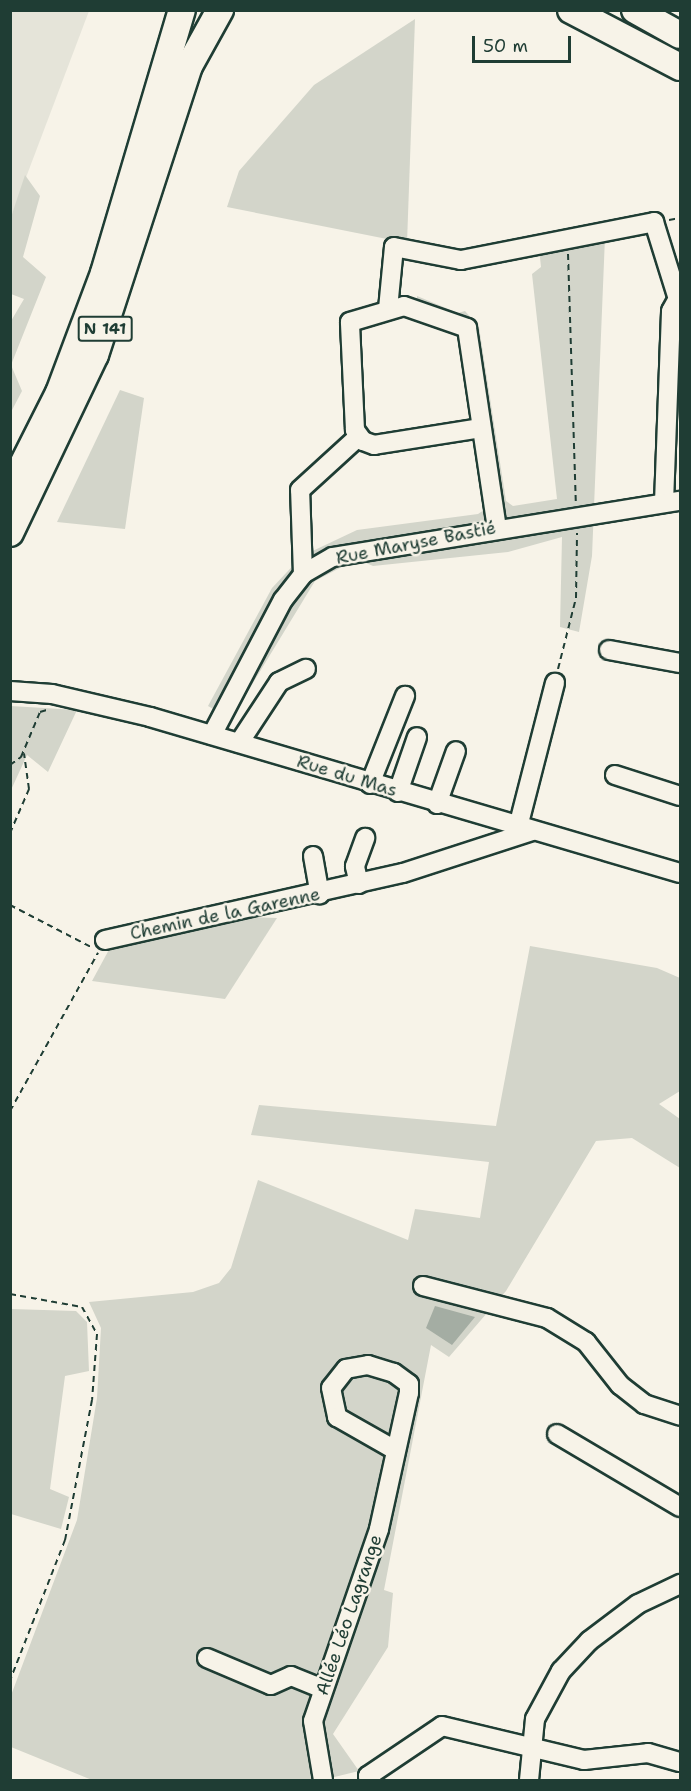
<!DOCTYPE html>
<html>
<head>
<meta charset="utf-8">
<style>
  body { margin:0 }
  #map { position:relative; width:691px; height:1791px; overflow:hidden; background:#f7f3e8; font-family:"Shantell Sans",sans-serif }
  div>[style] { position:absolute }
  .built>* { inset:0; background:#e5e4d9 }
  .green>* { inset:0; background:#d3d5ca }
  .water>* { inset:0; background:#a4ada3 }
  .path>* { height:2px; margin-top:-1px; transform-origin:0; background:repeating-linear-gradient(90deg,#1f3d34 0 6px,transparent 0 10.5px) }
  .roads { filter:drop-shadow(2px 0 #1f3d34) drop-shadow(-2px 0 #1f3d34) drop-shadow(0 2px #1f3d34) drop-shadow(0 -2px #1f3d34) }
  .minor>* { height:18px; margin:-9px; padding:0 9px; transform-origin:9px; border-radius:9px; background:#f7f3e8 }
  .highway>* { height:26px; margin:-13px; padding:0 13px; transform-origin:13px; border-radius:13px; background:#f7f3e8 }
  span { translate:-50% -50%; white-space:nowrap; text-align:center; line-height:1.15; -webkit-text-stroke:5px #f7f3e8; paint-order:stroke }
  .shield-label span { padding:2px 4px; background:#f7f3e8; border:2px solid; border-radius:4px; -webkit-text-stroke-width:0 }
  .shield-label { font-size:16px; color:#1f3d34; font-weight:700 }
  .street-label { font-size:18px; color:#1f3d34 }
  .frame { position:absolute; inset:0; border:12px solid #1f3d34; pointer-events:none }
  .scale { position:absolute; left:472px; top:36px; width:99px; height:27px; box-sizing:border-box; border:3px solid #1f3d34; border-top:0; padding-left:8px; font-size:18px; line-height:21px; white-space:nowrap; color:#1f3d34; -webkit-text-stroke:4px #f7f3e8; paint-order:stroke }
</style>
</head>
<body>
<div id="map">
  <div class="built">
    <i style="clip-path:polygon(11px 11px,89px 11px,11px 217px)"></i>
  </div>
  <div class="green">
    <i style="clip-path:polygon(415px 19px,407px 243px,227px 207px,239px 171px,314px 85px)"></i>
    <i style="clip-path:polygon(25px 175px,40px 196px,23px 257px,46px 277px,11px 365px,22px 391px,11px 412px,11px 321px,24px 299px,11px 294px,11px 217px)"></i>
    <i style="clip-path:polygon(605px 237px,592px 556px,579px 632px,560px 627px,562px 537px,508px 552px,373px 566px,357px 559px,315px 581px,231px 719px,208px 706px,272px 588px,302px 556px,357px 530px,478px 514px,493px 504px,467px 329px,417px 307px,417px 296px,458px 313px,465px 311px,479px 327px,506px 501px,513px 506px,557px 499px,532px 274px,541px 267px,539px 248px)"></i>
    <i style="clip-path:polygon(120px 390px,144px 398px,125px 529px,57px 522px)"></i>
    <i style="clip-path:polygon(11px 706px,77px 710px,48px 772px,27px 755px,11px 790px)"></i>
    <i style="clip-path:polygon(245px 917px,277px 918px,225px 999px,92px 981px,111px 946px)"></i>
    <i style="clip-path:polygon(530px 946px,657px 968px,680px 978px,680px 1091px,659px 1104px,680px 1119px,680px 1168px,632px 1138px,596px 1141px,506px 1291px,449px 1357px,431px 1345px,384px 1590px,393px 1593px,388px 1647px,333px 1734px,359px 1771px,322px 1780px,92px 1780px,11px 1747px,10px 1698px,77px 1520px,97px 1398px,101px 1328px,89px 1302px,193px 1292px,219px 1283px,231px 1268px,258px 1180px,408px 1240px,415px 1209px,480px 1218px,489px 1162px,251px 1135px,259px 1105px,496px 1126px)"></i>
    <i style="clip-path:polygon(11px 1309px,76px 1311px,87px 1322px,89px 1371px,65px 1376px,50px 1489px,69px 1497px,61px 1529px,11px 1514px)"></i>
  </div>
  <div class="water">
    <i style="clip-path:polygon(435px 1306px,475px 1317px,452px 1345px,426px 1328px)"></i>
  </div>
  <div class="path">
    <i style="left:669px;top:220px;width:11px;rotate:-10deg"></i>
    <i style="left:568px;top:254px;width:249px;rotate:88.2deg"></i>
    <i style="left:558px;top:669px;width:73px;rotate:-75.8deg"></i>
    <i style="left:576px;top:598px;width:65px;rotate:-89.1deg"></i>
    <i style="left:10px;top:765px;width:14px;rotate:-36deg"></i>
    <i style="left:21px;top:757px;width:49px;rotate:-67.1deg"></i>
    <i style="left:40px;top:712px;width:7px;rotate:-16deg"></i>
    <i style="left:10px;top:833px;width:48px;rotate:-66.6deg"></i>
    <i style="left:29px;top:789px;width:36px;rotate:-98deg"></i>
    <i style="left:10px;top:905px;width:91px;rotate:27.4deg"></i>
    <i style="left:10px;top:1111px;width:181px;rotate:-60.9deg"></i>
    <i style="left:10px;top:1294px;width:73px;rotate:10.2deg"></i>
    <i style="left:82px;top:1307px;width:31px;rotate:61deg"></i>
    <i style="left:97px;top:1334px;width:66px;rotate:94.3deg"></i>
    <i style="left:92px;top:1400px;width:143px;rotate:100.9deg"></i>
    <i style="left:65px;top:1540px;width:150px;rotate:111.4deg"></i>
  </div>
  <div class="roads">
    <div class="minor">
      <i style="left:388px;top:309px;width:62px;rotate:-84.5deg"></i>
      <i style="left:394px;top:247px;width:68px;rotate:11deg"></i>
      <i style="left:461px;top:260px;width:197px;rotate:-11.1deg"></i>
      <i style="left:654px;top:222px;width:77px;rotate:72.7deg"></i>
      <i style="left:481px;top:428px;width:108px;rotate:171deg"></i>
      <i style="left:374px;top:445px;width:12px;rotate:-160deg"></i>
      <i style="left:363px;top:441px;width:14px;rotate:-126deg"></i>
      <i style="left:355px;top:430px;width:108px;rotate:-92.7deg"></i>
      <i style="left:350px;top:322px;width:56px;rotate:-16.5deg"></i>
      <i style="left:404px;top:306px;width:67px;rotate:19.2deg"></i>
      <i style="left:467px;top:328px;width:202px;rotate:81.5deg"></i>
      <i style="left:664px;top:503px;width:192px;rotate:-87.9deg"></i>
      <i style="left:671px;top:311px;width:18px;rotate:-61deg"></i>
      <i style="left:303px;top:574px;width:84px;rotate:-92deg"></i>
      <i style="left:300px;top:490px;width:79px;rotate:-42.4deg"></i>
      <i style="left:609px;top:650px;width:72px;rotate:10.4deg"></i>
      <i style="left:10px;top:691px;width:42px;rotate:4.1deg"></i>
      <i style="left:52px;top:694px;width:101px;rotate:13.2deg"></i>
      <i style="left:150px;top:717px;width:552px;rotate:16.4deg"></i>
      <i style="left:212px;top:735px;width:153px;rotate:-62.3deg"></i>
      <i style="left:283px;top:600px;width:33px;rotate:-52deg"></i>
      <i style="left:303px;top:574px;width:34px;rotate:-30deg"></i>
      <i style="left:333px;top:557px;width:351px;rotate:-9.2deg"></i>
      <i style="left:239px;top:743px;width:73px;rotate:-56.7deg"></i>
      <i style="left:279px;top:682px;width:30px;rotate:-26deg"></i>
      <i style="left:615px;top:775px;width:68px;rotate:17.9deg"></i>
      <i style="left:370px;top:784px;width:95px;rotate:-68.3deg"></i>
      <i style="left:398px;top:792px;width:58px;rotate:-70.9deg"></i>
      <i style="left:437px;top:804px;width:56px;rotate:-70.3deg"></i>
      <i style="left:518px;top:827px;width:149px;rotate:-75.6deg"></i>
      <i style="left:313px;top:856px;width:39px;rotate:80deg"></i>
      <i style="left:359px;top:884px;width:18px;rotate:-103deg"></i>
      <i style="left:355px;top:866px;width:30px;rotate:-70deg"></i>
      <i style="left:105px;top:940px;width:305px;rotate:-12.7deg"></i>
      <i style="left:403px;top:873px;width:136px;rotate:-18deg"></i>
      <i style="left:423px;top:1286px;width:128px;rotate:14.5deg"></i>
      <i style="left:547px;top:1318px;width:46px;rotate:31.6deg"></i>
      <i style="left:586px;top:1342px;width:55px;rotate:51.7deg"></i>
      <i style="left:620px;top:1385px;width:31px;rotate:38deg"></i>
      <i style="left:644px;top:1404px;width:38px;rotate:18deg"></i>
      <i style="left:557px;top:1434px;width:143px;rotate:30.7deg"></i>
      <i style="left:207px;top:1658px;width:69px;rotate:22.9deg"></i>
      <i style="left:271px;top:1685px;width:22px;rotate:-24deg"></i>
      <i style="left:291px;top:1676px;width:35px;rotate:22deg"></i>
      <i style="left:323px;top:1780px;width:60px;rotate:-99.6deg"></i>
      <i style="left:313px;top:1721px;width:203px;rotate:-71deg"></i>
      <i style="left:379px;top:1529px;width:139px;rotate:-77.6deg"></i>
      <i style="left:409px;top:1393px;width:9px;rotate:-90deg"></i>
      <i style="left:409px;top:1384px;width:19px;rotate:-144deg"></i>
      <i style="left:394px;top:1373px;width:27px;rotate:-163deg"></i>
      <i style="left:368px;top:1365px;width:22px;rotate:170deg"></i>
      <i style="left:346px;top:1369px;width:24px;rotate:128deg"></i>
      <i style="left:331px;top:1388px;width:30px;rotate:78deg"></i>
      <i style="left:337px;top:1417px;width:67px;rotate:29.6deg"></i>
      <i style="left:371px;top:1780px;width:5px;rotate:-127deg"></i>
      <i style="left:368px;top:1776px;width:89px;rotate:-34deg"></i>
      <i style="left:442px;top:1726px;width:146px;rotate:13.5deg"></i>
      <i style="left:584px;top:1760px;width:64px;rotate:-6.2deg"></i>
      <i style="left:648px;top:1753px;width:33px;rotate:16deg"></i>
      <i style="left:529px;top:1780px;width:61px;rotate:-84.4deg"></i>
      <i style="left:535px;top:1719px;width:55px;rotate:-61.6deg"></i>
      <i style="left:561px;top:1671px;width:41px;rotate:-47deg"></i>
      <i style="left:589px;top:1641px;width:61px;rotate:-37.1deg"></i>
      <i style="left:638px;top:1604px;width:47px;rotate:-25.5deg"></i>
    </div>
    <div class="highway">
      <i style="left:571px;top:10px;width:123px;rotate:27.6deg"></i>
      <i style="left:635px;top:10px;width:51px;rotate:29.1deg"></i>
      <i style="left:10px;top:490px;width:109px;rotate:-63.2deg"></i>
      <i style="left:59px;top:393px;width:128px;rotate:-69.4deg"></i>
      <i style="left:104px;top:273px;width:274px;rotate:-73.5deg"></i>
      <i style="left:10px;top:533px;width:197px;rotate:-64.5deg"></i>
      <i style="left:95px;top:355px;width:304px;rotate:-72deg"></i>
      <i style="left:189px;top:66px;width:64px;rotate:-61deg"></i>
    </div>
  </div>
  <div class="shield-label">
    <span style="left:105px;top:329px">N 141</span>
  </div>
  <div class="street-label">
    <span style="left:416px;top:543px;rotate:-11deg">Rue Maryse Bastié</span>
    <span style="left:347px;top:776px;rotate:17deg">Rue du Mas</span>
    <span style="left:225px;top:914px;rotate:-12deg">Chemin de la Garenne</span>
    <span style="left:349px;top:1615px;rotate:-71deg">Allée Léo Lagrange</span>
  </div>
  <div class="frame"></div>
  <div class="scale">50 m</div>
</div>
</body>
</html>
